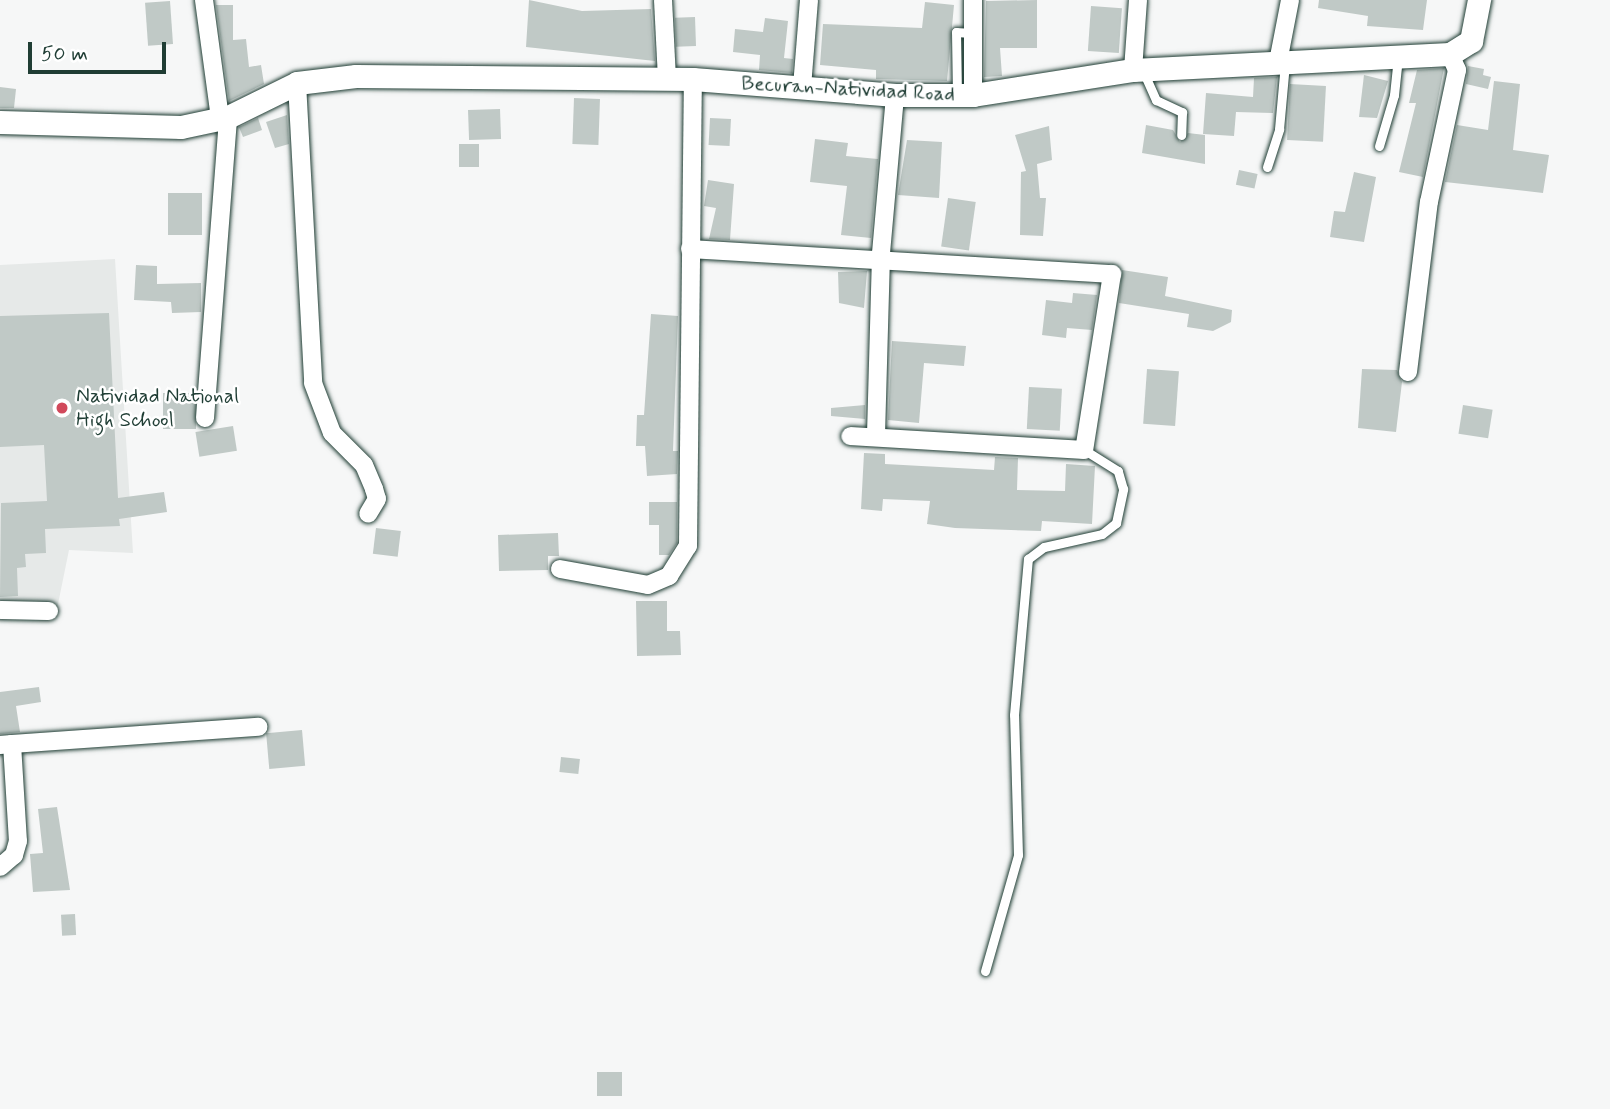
<!DOCTYPE html>
<html>
<head>
<meta charset="utf-8">
<style>
	body { margin:0 }
	#map { position:relative; width:1610px; height:1109px; overflow:hidden; background:#f6f7f7; font-family:Mynerve,sans-serif }
	div>[style] { position:absolute }
	.built>* { inset:0; background:#e6e9e8 }
	.building>* { inset:0; background:#c0c9c6; transform-origin:0 0 }
	.roads { filter:drop-shadow(0 0 2px #1f3d34) drop-shadow(0 0 2px #1f3d34) }
	.service>* { height:9px; margin:-4.5px; padding:0 4.5px; transform-origin:4.5px; border-radius:4.5px; background:#fff }
	.minor>* { height:18px; margin:-9px; padding:0 9px; transform-origin:9px; border-radius:9px; background:#fff }
	.tertiary>* { height:23px; margin:-11.5px; padding:0 11.5px; transform-origin:11.5px; border-radius:11.5px; background:#fff }
	.dots>* { width:19px; height:19px; translate:-50% -50%; box-sizing:border-box; border:4px solid #fff; border-radius:50% }
	span { translate:-50% -50%; white-space:nowrap; text-align:center; line-height:1.15; -webkit-text-stroke:5px #fff; paint-order:stroke }
	.street-label { font-size:21px; color:#1f3d34 }
	.poi-label { font-size:21px; color:#1f3d34 }
	.left { translate:0 -50%; text-align:left }
	.scale { position:absolute; left:28px; top:42px; width:138px; height:32px; box-sizing:border-box; border:4px solid #1f3d34; border-top:0; padding-left:9px; font-size:21px; line-height:24px; white-space:nowrap; color:#1f3d34; -webkit-text-stroke:5px #fff; paint-order:stroke }
</style>
</head>
<body>
<div id="map">
	<div class="built">
		<i style="clip-path:polygon(115px 259px,133px 553px,69px 550px,57px 609px,0 608px,0 265px)"></i>
	</div>
	<div class="building">
		<i style="clip-path:polygon(529px 0,582px 11px,651px 9px,655px 61px,526px 47px)"></i>
		<i style="clip-path:polygon(1037px 0,1037px 48px,1000px 48px,1002px 76px,984px 77px,986px 1px)"></i>
		<i style="clip-path:polygon(1319px 0,1427px 0,1423px 30px,1367px 26px,1368px 16px,1318px 8px)"></i>
		<i style="left:170px;top:1px;width:43px;height:25px;rotate:86deg"></i>
		<i style="clip-path:polygon(925px 2px,954px 5px,947px 81px,876px 79px,876px 70px,820px 65px,823px 24px,922px 28px)"></i>
		<i style="clip-path:polygon(216px 5px,233px 5px,233px 40px,246px 39px,249px 67px,261px 65px,264px 84px,229px 101px)"></i>
		<i style="left:1091px;top:6px;width:31px;height:45px;rotate:4deg"></i>
		<i style="left:695px;top:17px;width:29px;height:20px;rotate:88deg"></i>
		<i style="clip-path:polygon(765px 18px,788px 21px,784px 58px,793px 59px,792px 73px,759px 70px,760px 55px,733px 52px,735px 29px,763px 32px)"></i>
		<i style="clip-path:polygon(1468px 66px,1484px 69px,1483px 75px,1491px 77px,1488px 89px,1466px 84px)"></i>
		<i style="clip-path:polygon(1444px 68px,1423px 177px,1399px 172px,1416px 103px,1409px 103px,1417px 70px)"></i>
		<i style="clip-path:polygon(1364px 75px,1388px 81px,1377px 118px,1359px 117px)"></i>
		<i style="clip-path:polygon(1277px 77px,1273px 113px,1236px 112px,1234px 136px,1203px 134px,1206px 93px,1253px 97px,1254px 78px)"></i>
		<i style="clip-path:polygon(1494px 81px,1520px 84px,1513px 150px,1549px 155px,1543px 193px,1445px 182px,1457px 125px,1488px 130px)"></i>
		<i style="left:1290px;top:84px;width:36px;height:56px;rotate:3deg"></i>
		<i style="clip-path:polygon(0 87px,16px 89px,14px 108px,0 108px)"></i>
		<i style="left:574px;top:98px;width:26px;height:46px;rotate:2deg"></i>
		<i style="left:500px;top:109px;width:30px;height:32px;rotate:88deg"></i>
		<i style="clip-path:polygon(287px 115px,289px 144px,275px 148px,266px 122px)"></i>
		<i style="clip-path:polygon(258px 118px,262px 130px,243px 137px,239px 127px)"></i>
		<i style="left:710px;top:118px;width:21px;height:27px;rotate:3deg"></i>
		<i style="clip-path:polygon(1146px 125px,1173px 130px,1180px 142px,1188px 133px,1205px 135px,1205px 164px,1142px 153px)"></i>
		<i style="clip-path:polygon(1049px 126px,1052px 160px,1037px 164px,1040px 198px,1046px 198px,1043px 236px,1020px 235px,1021px 172px,1026px 171px,1015px 135px)"></i>
		<i style="clip-path:polygon(815px 139px,848px 143px,846px 156px,878px 159px,871px 238px,841px 235px,847px 186px,810px 182px)"></i>
		<i style="clip-path:polygon(907px 140px,942px 142px,939px 198px,898px 195px)"></i>
		<i style="left:479px;top:144px;width:23px;height:20px;rotate:90deg"></i>
		<i style="left:1239px;top:170px;width:19px;height:15px;rotate:12deg"></i>
		<i style="clip-path:polygon(1354px 172px,1376px 177px,1364px 242px,1330px 237px,1334px 211px,1345px 212px)"></i>
		<i style="clip-path:polygon(708px 180px,734px 184px,730px 240px,709px 239px,716px 208px,704px 206px)"></i>
		<i style="left:168px;top:193px;width:34px;height:42px"></i>
		<i style="left:948px;top:198px;width:28px;height:49px;rotate:8deg"></i>
		<i style="clip-path:polygon(136px 265px,157px 266px,157px 284px,201px 283px,201px 312px,172px 313px,171px 302px,134px 300px)"></i>
		<i style="clip-path:polygon(1122px 270px,1168px 277px,1165px 296px,1232px 310px,1231px 322px,1213px 331px,1187px 327px,1189px 314px,1119px 303px)"></i>
		<i style="clip-path:polygon(867px 271px,864px 308px,839px 303px,838px 272px)"></i>
		<i style="clip-path:polygon(1073px 293px,1097px 295px,1092px 330px,1067px 328px,1066px 338px,1042px 335px,1046px 300px,1072px 303px)"></i>
		<i style="clip-path:polygon(109px 313px,118px 498px,164px 492px,167px 512px,119px 519px,120px 526px,45px 529px,46px 553px,25px 554px,26px 567px,17px 568px,18px 596px,0 597px,1px 503px,47px 501px,44px 445px,0 447px,0 316px)"></i>
		<i style="clip-path:polygon(651px 314px,678px 316px,673px 451px,678px 451px,677px 474px,647px 476px,645px 446px,636px 446px,637px 415px,644px 415px)"></i>
		<i style="clip-path:polygon(892px 341px,966px 346px,964px 366px,924px 363px,919px 423px,888px 420px)"></i>
		<i style="left:1147px;top:369px;width:32px;height:55px;rotate:4deg"></i>
		<i style="clip-path:polygon(1362px 369px,1397px 370px,1402px 382px,1396px 432px,1358px 428px)"></i>
		<i style="left:1029px;top:387px;width:33px;height:42px;rotate:3deg"></i>
		<i style="left:163px;top:393px;width:33px;height:36px"></i>
		<i style="clip-path:polygon(865px 405px,865px 419px,831px 416px,831px 408px)"></i>
		<i style="left:1463px;top:405px;width:30px;height:29px;rotate:9deg"></i>
		<i style="left:233px;top:426px;width:25px;height:38px;rotate:81deg"></i>
		<i style="clip-path:polygon(864px 453px,885px 454px,885px 464px,994px 470px,995px 457px,1018px 458px,1017px 490px,1065px 491px,1066px 464px,1095px 466px,1092px 524px,1042px 521px,1041px 531px,955px 528px,927px 524px,930px 501px,883px 499px,882px 511px,861px 509px)"></i>
		<i style="clip-path:polygon(649px 502px,677px 502px,677px 543px,669px 555px,659px 555px,659px 525px,649px 525px)"></i>
		<i style="left:376px;top:528px;width:25px;height:26px;rotate:7deg"></i>
		<i style="clip-path:polygon(558px 533px,559px 556px,548px 556px,548px 570px,499px 571px,498px 535px)"></i>
		<i style="clip-path:polygon(636px 601px,667px 601px,667px 631px,680px 631px,681px 655px,637px 656px)"></i>
		<i style="clip-path:polygon(39px 687px,41px 702px,16px 706px,20px 732px,0 734px,0 692px)"></i>
		<i style="left:302px;top:730px;width:36px;height:36px;rotate:85deg"></i>
		<i style="left:561px;top:757px;width:19px;height:15px;rotate:6deg"></i>
		<i style="clip-path:polygon(57px 807px,70px 890px,33px 892px,30px 854px,43px 853px,38px 809px)"></i>
		<i style="left:75px;top:914px;width:21px;height:14px;rotate:87deg"></i>
		<i style="left:597px;top:1072px;width:25px;height:24px"></i>
	</div>
	<div class="roads">
		<div class="service">
			<i style="left:1143px;top:71px;width:32px;rotate:66deg"></i>
			<i style="left:1156px;top:100px;width:29px;rotate:25deg"></i>
			<i style="left:1182px;top:112px;width:23px;rotate:92deg"></i>
			<i style="left:957px;top:95px;width:63px;rotate:-90.9deg"></i>
			<i style="left:956px;top:32px;width:15px;rotate:4deg"></i>
			<i style="left:1379px;top:146px;width:53px;rotate:-73.6deg"></i>
			<i style="left:1394px;top:95px;width:38px;rotate:-84deg"></i>
			<i style="left:1267px;top:167px;width:40px;rotate:-72deg"></i>
			<i style="left:1279px;top:129px;width:66px;rotate:-84.8deg"></i>
			<i style="left:985px;top:971px;width:121px;rotate:-74.1deg"></i>
			<i style="left:1018px;top:855px;width:140px;rotate:-91.6deg"></i>
			<i style="left:1014px;top:715px;width:157px;rotate:-84.9deg"></i>
			<i style="left:1028px;top:559px;width:20px;rotate:-37deg"></i>
			<i style="left:1044px;top:547px;width:59px;rotate:-12.6deg"></i>
			<i style="left:1102px;top:534px;width:18px;rotate:-38deg"></i>
			<i style="left:1116px;top:523px;width:35px;rotate:-78deg"></i>
			<i style="left:1123px;top:489px;width:19px;rotate:-106deg"></i>
			<i style="left:1118px;top:471px;width:40px;rotate:-148deg"></i>
		</div>
		<div class="minor">
			<i style="left:204px;top:0;width:120px;rotate:82.3deg"></i>
			<i style="left:663px;top:0;width:79px;rotate:87.1deg"></i>
			<i style="left:973px;top:0;width:95px;rotate:90deg"></i>
			<i style="left:1278px;top:62px;width:63px;rotate:-79deg"></i>
			<i style="left:1133px;top:70px;width:70px;rotate:-85.9deg"></i>
			<i style="left:297px;top:83px;width:300px;rotate:86.9deg"></i>
			<i style="left:313px;top:383px;width:53px;rotate:69.2deg"></i>
			<i style="left:332px;top:433px;width:45px;rotate:45deg"></i>
			<i style="left:364px;top:465px;width:26px;rotate:67deg"></i>
			<i style="left:374px;top:489px;width:10px;rotate:73deg"></i>
			<i style="left:377px;top:499px;width:17px;rotate:121deg"></i>
			<i style="left:802px;top:87px;width:87px;rotate:-85.4deg"></i>
			<i style="left:690px;top:249px;width:423px;rotate:3.4deg"></i>
			<i style="left:1112px;top:274px;width:178px;rotate:99deg"></i>
			<i style="left:1084px;top:450px;width:234px;rotate:-176.6deg"></i>
			<i style="left:1408px;top:372px;width:171px;rotate:-83deg"></i>
			<i style="left:1429px;top:202px;width:135px;rotate:-78deg"></i>
			<i style="left:1457px;top:70px;width:17px;rotate:-114deg"></i>
			<i style="left:205px;top:418px;width:302px;rotate:-85.6deg"></i>
			<i style="left:876px;top:435px;width:182px;rotate:-88.4deg"></i>
			<i style="left:881px;top:253px;width:159px;rotate:-84.9deg"></i>
			<i style="left:560px;top:569px;width:89px;rotate:10.3deg"></i>
			<i style="left:648px;top:585px;width:23px;rotate:-23deg"></i>
			<i style="left:669px;top:576px;width:36px;rotate:-58deg"></i>
			<i style="left:688px;top:546px;width:467px;rotate:-89.4deg"></i>
			<i style="left:0;top:610px;width:49px;rotate:1.2deg"></i>
			<i style="left:12px;top:744px;width:247px;rotate:-4deg"></i>
			<i style="left:0;top:745px;width:12px;rotate:-5deg"></i>
			<i style="left:12px;top:744px;width:97px;rotate:86.5deg"></i>
			<i style="left:18px;top:841px;width:15px;rotate:106deg"></i>
			<i style="left:14px;top:855px;width:18px;rotate:139deg"></i>
		</div>
		<div class="tertiary">
			<i style="left:0;top:122px;width:181px;rotate:1.6deg"></i>
			<i style="left:181px;top:127px;width:48px;rotate:-12deg"></i>
			<i style="left:228px;top:117px;width:77px;rotate:-26.2deg"></i>
			<i style="left:297px;top:83px;width:59px;rotate:-6.8deg"></i>
			<i style="left:356px;top:76px;width:337px;rotate:0.5deg"></i>
			<i style="left:693px;top:79px;width:203px;rotate:4.5deg"></i>
			<i style="left:895px;top:95px;width:78px"></i>
			<i style="left:973px;top:95px;width:162px;rotate:-8.9deg"></i>
			<i style="left:1133px;top:70px;width:317px;rotate:-2.9deg"></i>
			<i style="left:1450px;top:54px;width:25px;rotate:-32deg"></i>
			<i style="left:1471px;top:41px;width:42px;rotate:-79deg"></i>
		</div>
	</div>
	<div class="dots">
		<i style="left:62px;top:408px;background:#d1495b"></i>
	</div>
	<div class="street-label">
		<span style="left:848px;top:89px;rotate:3deg">Becuran-Natividad Road</span>
	</div>
	<div class="poi-label">
		<span class="left" style="left:76px;top:408px">Natividad National<br>High School</span>
	</div>
	<div class="scale">50 m</div>
</div>
</body>
</html>
